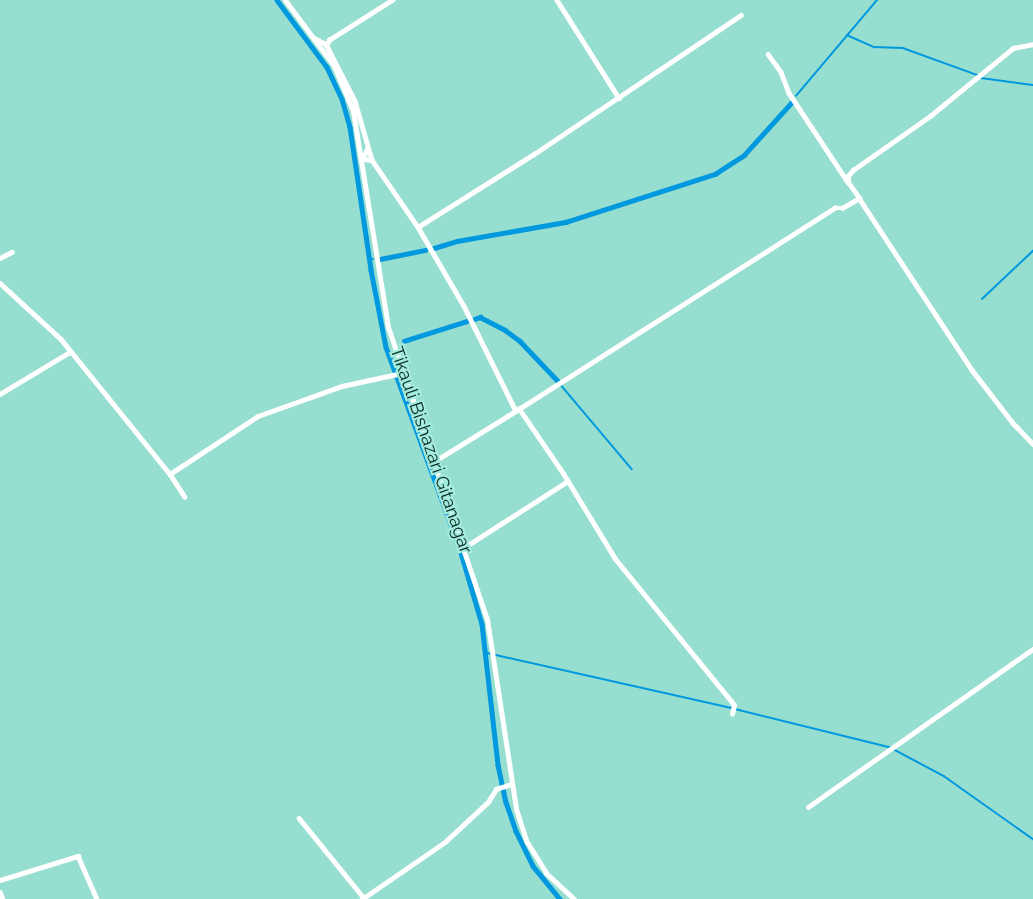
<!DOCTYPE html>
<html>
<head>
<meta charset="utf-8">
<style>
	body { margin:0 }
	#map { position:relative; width:1033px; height:899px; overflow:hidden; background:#96decf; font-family:Raleway,sans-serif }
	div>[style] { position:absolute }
	.stream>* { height:1.5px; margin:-0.75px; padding:0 0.75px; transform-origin:0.75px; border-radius:0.75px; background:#0098df }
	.canal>* { height:4.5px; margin:-2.25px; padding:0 2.25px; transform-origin:2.25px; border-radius:2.25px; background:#0098df }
	.minor>* { height:4.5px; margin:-2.25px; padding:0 2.25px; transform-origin:2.25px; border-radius:2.25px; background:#fff }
	.tertiary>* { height:5px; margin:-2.5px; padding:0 2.5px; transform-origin:2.5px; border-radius:2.5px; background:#fff }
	span { translate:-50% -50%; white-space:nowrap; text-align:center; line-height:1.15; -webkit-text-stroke:4.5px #a3ebdc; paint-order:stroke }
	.street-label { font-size:18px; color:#0a2923 }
</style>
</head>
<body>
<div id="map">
	<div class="stream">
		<i style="left:847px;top:35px;width:30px;rotate:24deg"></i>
		<i style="left:874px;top:47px;width:29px;rotate:2deg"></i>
		<i style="left:903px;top:48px;width:79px;rotate:20deg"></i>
		<i style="left:981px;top:78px;width:52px;rotate:7.7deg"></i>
		<i style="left:796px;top:96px;width:126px;rotate:-49.8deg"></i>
		<i style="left:369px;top:259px;width:4px"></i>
		<i style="left:982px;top:299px;width:70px;rotate:-43.3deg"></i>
		<i style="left:561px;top:385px;width:110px;rotate:49.8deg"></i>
		<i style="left:485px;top:652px;width:6px;rotate:18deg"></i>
		<i style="left:496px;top:655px;width:241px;rotate:12.7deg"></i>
		<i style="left:735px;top:709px;width:159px;rotate:13.9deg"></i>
		<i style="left:893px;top:749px;width:58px;rotate:27.9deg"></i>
		<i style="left:944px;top:776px;width:109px;rotate:35.3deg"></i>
	</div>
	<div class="canal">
		<i style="left:277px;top:0;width:84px;rotate:53.3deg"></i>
		<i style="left:327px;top:67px;width:35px;rotate:65deg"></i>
		<i style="left:342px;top:99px;width:29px;rotate:74deg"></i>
		<i style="left:350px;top:127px;width:145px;rotate:81.6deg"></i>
		<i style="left:371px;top:270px;width:78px;rotate:79deg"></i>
		<i style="left:386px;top:347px;width:212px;rotate:69.9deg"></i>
		<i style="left:459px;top:546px;width:81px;rotate:73.6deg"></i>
		<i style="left:482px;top:624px;width:142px;rotate:83.5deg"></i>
		<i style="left:498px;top:765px;width:38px;rotate:78deg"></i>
		<i style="left:506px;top:802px;width:31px;rotate:71deg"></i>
		<i style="left:516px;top:831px;width:39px;rotate:64deg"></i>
		<i style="left:533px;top:866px;width:43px;rotate:50.7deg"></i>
		<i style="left:434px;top:248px;width:24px;rotate:-17deg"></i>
		<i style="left:457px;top:241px;width:111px;rotate:-9.9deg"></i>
		<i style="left:566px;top:222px;width:157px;rotate:-17.9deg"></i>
		<i style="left:715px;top:174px;width:35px;rotate:-33deg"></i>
		<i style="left:744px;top:155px;width:70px;rotate:-47.9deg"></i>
		<i style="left:380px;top:259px;width:46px;rotate:-11.3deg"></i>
		<i style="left:472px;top:320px;width:9px;rotate:-21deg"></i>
		<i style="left:480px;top:317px;width:28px;rotate:27deg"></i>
		<i style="left:505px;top:330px;width:19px;rotate:36deg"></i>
		<i style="left:520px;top:341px;width:55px;rotate:46.5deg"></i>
		<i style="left:404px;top:341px;width:66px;rotate:-17.6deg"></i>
	</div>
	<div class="minor">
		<i style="left:557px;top:0;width:116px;rotate:57.7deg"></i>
		<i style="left:314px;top:38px;width:13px;rotate:27deg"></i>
		<i style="left:326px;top:44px;width:64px;rotate:63deg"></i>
		<i style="left:355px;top:101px;width:61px;rotate:73.9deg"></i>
		<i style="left:326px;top:46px;width:7px;rotate:-63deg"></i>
		<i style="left:329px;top:40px;width:75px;rotate:-32.4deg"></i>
		<i style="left:768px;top:54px;width:22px;rotate:54deg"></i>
		<i style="left:781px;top:72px;width:22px;rotate:69deg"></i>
		<i style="left:789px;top:93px;width:107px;rotate:56.5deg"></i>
		<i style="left:368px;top:148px;width:12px;rotate:114deg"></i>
		<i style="left:363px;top:159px;width:9px;rotate:6deg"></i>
		<i style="left:372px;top:160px;width:81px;rotate:55.5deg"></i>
		<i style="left:418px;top:227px;width:137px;rotate:-32.2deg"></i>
		<i style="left:534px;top:154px;width:249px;rotate:-33.9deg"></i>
		<i style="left:859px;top:198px;width:19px;rotate:-125deg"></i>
		<i style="left:848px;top:182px;width:6px;rotate:-90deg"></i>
		<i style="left:848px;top:176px;width:8px;rotate:-50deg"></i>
		<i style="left:853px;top:170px;width:94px;rotate:-35deg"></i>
		<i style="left:930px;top:116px;width:107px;rotate:-39.3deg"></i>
		<i style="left:1013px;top:48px;width:20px;rotate:-11deg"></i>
		<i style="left:418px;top:227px;width:91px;rotate:59.8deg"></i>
		<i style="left:464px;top:306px;width:117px;rotate:63.7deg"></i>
		<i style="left:0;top:258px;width:13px;rotate:-27deg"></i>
		<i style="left:0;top:283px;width:83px;rotate:42.6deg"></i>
		<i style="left:61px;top:339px;width:174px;rotate:51.1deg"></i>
		<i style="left:170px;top:474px;width:27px;rotate:57deg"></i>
		<i style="left:0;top:394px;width:82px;rotate:-31deg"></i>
		<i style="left:435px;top:461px;width:99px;rotate:-31.8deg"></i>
		<i style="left:170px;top:474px;width:105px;rotate:-33.4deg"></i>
		<i style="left:258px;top:416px;width:89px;rotate:-19.7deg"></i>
		<i style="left:342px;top:386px;width:61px;rotate:-12.2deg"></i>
		<i style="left:465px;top:547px;width:122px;rotate:-32.7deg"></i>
		<i style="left:732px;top:714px;width:9px;rotate:-77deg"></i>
		<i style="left:734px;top:705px;width:188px;rotate:-129.2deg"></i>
		<i style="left:615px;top:559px;width:98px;rotate:-121.3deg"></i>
		<i style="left:564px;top:475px;width:80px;rotate:-124.3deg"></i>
		<i style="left:519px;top:409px;width:375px;rotate:-32.5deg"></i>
		<i style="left:835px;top:208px;width:7px"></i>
		<i style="left:842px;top:208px;width:20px;rotate:-30deg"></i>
		<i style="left:859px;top:198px;width:206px;rotate:56.7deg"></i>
		<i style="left:972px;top:370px;width:67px;rotate:52.3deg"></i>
		<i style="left:1013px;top:423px;width:29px;rotate:46deg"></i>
		<i style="left:808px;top:807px;width:275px;rotate:-35.1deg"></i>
		<i style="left:299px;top:818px;width:103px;rotate:50.9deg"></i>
		<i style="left:0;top:880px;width:82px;rotate:-17.1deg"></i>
		<i style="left:78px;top:856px;width:47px;rotate:66.2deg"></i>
		<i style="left:0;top:892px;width:8px;rotate:67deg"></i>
		<i style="left:362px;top:899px;width:101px;rotate:-34.5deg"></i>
		<i style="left:445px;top:842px;width:59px;rotate:-42.9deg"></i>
		<i style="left:488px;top:802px;width:15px;rotate:-58deg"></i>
		<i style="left:496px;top:789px;width:16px;rotate:-18deg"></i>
	</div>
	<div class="tertiary">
		<i style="left:285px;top:0;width:82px;rotate:53.4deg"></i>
		<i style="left:334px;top:66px;width:49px;rotate:67.1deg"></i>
		<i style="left:353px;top:111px;width:219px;rotate:80.8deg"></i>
		<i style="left:388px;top:327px;width:308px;rotate:71.3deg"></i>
		<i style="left:487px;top:619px;width:192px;rotate:81.3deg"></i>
		<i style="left:516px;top:809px;width:35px;rotate:72deg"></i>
		<i style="left:527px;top:842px;width:36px;rotate:58deg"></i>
		<i style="left:546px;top:873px;width:38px;rotate:43deg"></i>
	</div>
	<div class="street-label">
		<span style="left:431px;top:450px;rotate:71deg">Tikauli Bishazari Gitanagar</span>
	</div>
</div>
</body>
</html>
